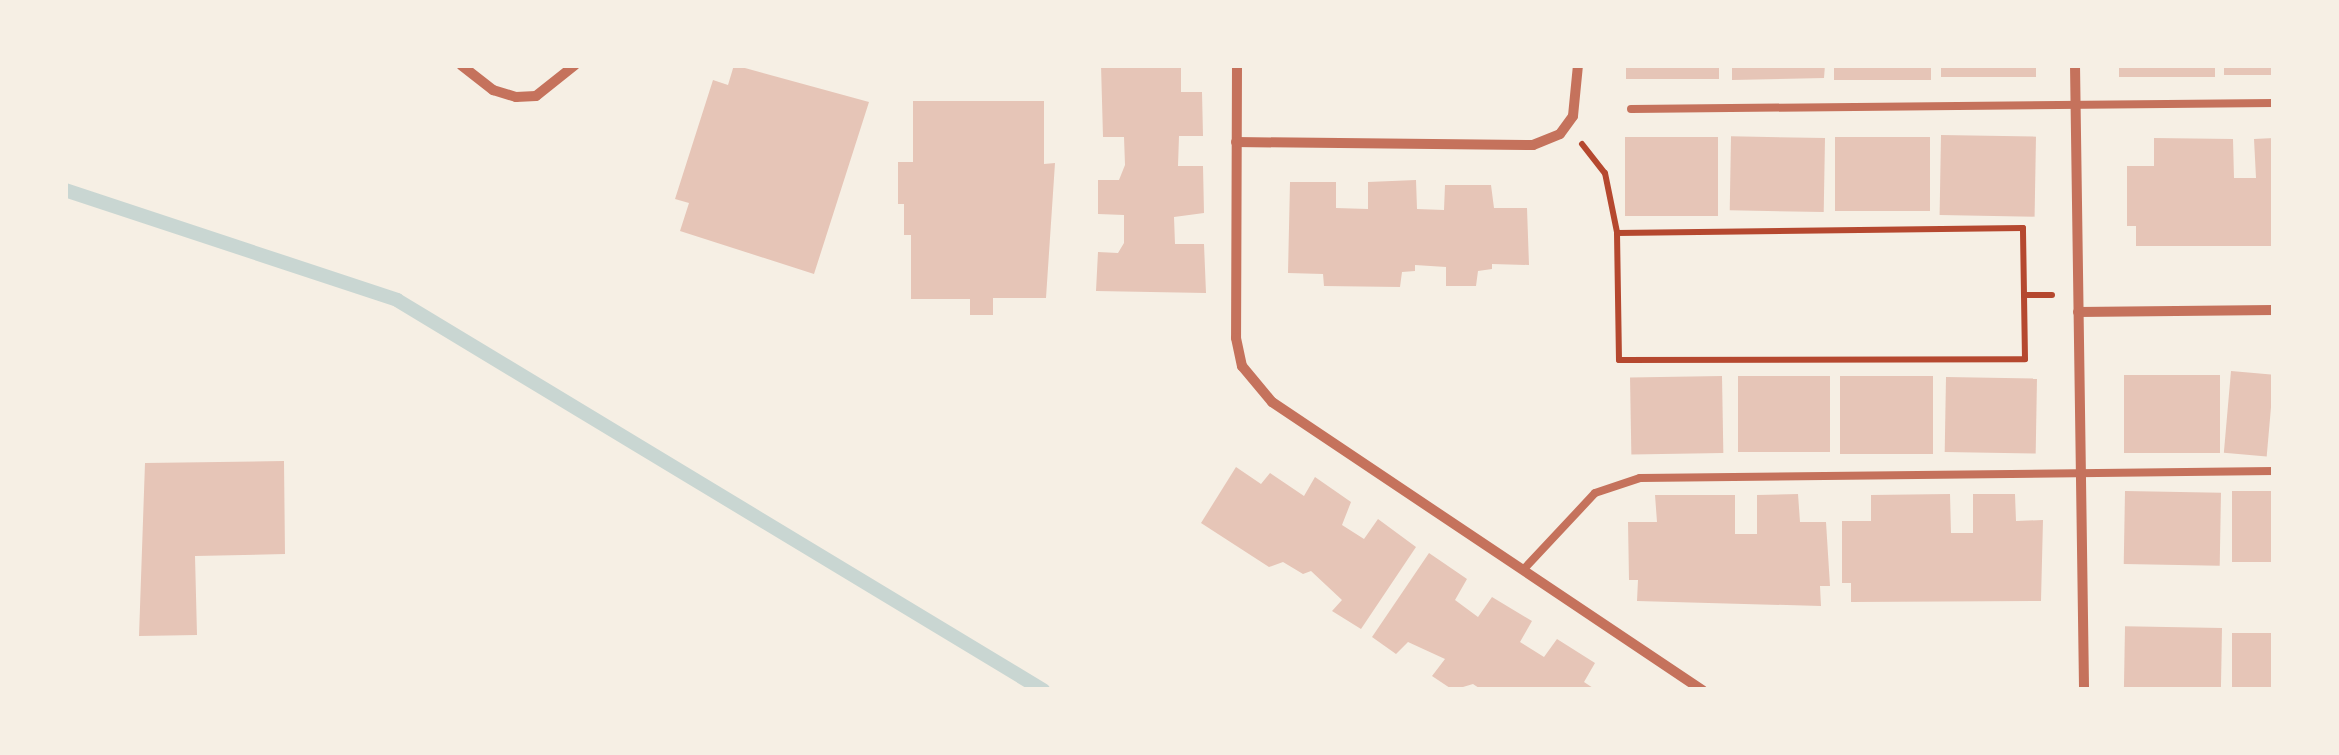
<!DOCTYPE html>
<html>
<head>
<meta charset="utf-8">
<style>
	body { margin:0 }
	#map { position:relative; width:2339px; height:755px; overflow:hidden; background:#f6efe4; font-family:"DM Sans",sans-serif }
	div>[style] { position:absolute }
	.stream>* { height:14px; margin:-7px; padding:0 7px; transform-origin:7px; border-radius:7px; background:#c9d6d2 }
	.building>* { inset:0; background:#e6c5b7; transform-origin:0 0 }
	.path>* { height:6px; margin:-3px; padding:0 3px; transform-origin:3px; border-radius:3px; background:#b5482f }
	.service>* { height:8px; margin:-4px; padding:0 4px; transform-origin:4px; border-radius:4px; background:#c5725c }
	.minor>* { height:10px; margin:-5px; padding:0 5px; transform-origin:5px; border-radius:5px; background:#c5725c }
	span { translate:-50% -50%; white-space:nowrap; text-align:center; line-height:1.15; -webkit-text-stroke:10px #f6efe4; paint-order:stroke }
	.frame { position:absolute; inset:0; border:68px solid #f6efe4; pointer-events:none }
</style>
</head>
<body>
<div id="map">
	<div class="stream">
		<i style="left:65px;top:190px;width:350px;rotate:18.3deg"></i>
		<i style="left:397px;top:300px;width:755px;rotate:31.12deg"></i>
	</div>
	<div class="building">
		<i style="clip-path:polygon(734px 65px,869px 102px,814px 274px,680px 231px,689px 203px,675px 199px,713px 80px,728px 85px)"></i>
		<i style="clip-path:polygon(1101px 65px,1181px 65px,1181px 92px,1202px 92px,1203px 136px,1179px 136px,1178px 166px,1203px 166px,1204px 213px,1174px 217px,1175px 244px,1204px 244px,1206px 293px,1096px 291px,1098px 252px,1118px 253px,1124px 243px,1124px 215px,1098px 214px,1098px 180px,1119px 180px,1125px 165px,1124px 137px,1103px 137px)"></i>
		<i style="left:1626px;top:65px;width:93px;height:14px"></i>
		<i style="clip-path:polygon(1732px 65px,1825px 65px,1824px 78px,1732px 80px)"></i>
		<i style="left:1834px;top:65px;width:97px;height:15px"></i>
		<i style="left:1941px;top:65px;width:95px;height:12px"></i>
		<i style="left:2119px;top:65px;width:96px;height:12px"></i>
		<i style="left:2224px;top:65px;width:50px;height:10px"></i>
		<i style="clip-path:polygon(913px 101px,1044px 101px,1044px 164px,1055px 163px,1046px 298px,993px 298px,993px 315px,970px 315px,970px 299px,911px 299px,911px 235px,904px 235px,904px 204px,898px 204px,898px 162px,913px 162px)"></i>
		<i style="left:1941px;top:135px;width:95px;height:80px;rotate:1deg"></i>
		<i style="left:1718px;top:137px;width:79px;height:93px;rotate:90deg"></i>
		<i style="left:1835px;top:137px;width:95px;height:74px"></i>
		<i style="left:1825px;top:138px;width:74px;height:94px;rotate:91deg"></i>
		<i style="clip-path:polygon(2154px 138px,2233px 139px,2234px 178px,2256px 178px,2254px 139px,2274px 138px,2274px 246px,2136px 246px,2136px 226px,2127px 226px,2127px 166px,2154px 166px)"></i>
		<i style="clip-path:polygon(1416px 180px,1417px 209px,1444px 210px,1445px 185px,1491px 185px,1494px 208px,1527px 208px,1529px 265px,1492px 264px,1492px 269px,1478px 271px,1476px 286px,1446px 286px,1446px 267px,1415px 265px,1415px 271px,1402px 272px,1400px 287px,1324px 286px,1323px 274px,1288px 273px,1290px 182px,1336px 182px,1336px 208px,1368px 209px,1368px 182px)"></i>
		<i style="left:2231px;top:371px;width:43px;height:82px;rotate:5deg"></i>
		<i style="left:2220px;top:375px;width:78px;height:96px;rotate:90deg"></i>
		<i style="left:1722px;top:376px;width:77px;height:92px;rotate:89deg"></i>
		<i style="left:1738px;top:376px;width:92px;height:76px"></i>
		<i style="left:1933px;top:376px;width:78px;height:93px;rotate:90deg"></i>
		<i style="left:1946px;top:377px;width:91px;height:75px;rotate:1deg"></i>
		<i style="clip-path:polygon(284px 461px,285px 554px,195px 556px,197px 635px,139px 636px,145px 463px)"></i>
		<i style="clip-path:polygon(1236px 467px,1261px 484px,1270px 473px,1304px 496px,1315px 477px,1351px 502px,1342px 525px,1364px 539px,1378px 519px,1416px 547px,1361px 629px,1332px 611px,1342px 600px,1311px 571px,1303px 574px,1283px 562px,1269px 567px,1201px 523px)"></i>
		<i style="left:2125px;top:491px;width:96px;height:73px;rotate:1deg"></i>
		<i style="left:2232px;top:491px;width:42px;height:71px"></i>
		<i style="clip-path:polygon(1798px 494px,1800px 522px,1826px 522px,1830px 586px,1820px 586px,1821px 606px,1637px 601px,1638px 580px,1629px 580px,1628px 522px,1657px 522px,1655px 495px,1735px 495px,1735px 534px,1757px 534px,1757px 495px)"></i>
		<i style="clip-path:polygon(1950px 494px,1951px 533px,1973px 533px,1973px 494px,2015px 494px,2016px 521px,2043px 520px,2041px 601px,1851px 602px,1851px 583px,1842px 583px,1842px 521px,1871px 521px,1871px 495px)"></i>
		<i style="clip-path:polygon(1429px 553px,1467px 579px,1455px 600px,1478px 617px,1492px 597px,1532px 621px,1520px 642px,1544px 657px,1557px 639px,1595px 663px,1584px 682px,1596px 690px,1482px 690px,1473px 684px,1453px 690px,1432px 676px,1445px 659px,1408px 642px,1396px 654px,1372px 637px)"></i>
		<i style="left:2222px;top:628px;width:62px;height:97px;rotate:91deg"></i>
		<i style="left:2274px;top:633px;width:57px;height:42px;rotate:90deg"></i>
	</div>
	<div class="path">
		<i style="left:1582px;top:144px;width:37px;rotate:52deg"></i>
		<i style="left:1605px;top:173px;width:60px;rotate:78.5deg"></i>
		<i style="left:2024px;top:295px;width:67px;rotate:-90.9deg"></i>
		<i style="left:2023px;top:228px;width:406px;rotate:179.3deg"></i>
		<i style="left:1617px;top:233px;width:127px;rotate:89.1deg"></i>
		<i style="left:1619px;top:360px;width:406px;rotate:-0.1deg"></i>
		<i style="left:2025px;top:359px;width:64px;rotate:-90.9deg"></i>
		<i style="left:2024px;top:295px;width:28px"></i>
	</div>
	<div class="service">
		<i style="left:1631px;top:109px;width:643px;rotate:-0.53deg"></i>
		<i style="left:1523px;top:570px;width:105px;rotate:-46.9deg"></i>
		<i style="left:1595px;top:493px;width:47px;rotate:-18.4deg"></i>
		<i style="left:1640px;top:478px;width:634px;rotate:-0.63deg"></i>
	</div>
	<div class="minor">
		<i style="left:461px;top:65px;width:41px;rotate:38deg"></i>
		<i style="left:493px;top:90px;width:24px;rotate:17deg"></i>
		<i style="left:516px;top:97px;width:20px;rotate:-3deg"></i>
		<i style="left:536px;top:96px;width:50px;rotate:-38.5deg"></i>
		<i style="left:1237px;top:65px;width:273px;rotate:90.2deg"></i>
		<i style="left:1236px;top:338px;width:29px;rotate:78deg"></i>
		<i style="left:1242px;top:366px;width:47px;rotate:50.2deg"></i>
		<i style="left:1272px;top:402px;width:518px;rotate:33.81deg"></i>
		<i style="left:2075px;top:65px;width:625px;rotate:89.17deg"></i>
		<i style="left:1236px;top:142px;width:297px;rotate:0.6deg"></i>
		<i style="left:1533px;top:145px;width:29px;rotate:-22deg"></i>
		<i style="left:1560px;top:134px;width:22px;rotate:-54deg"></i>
		<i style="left:1573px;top:116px;width:51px;rotate:-84.4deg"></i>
		<i style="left:2078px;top:312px;width:196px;rotate:-0.6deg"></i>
	</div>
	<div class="frame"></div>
</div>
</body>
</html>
